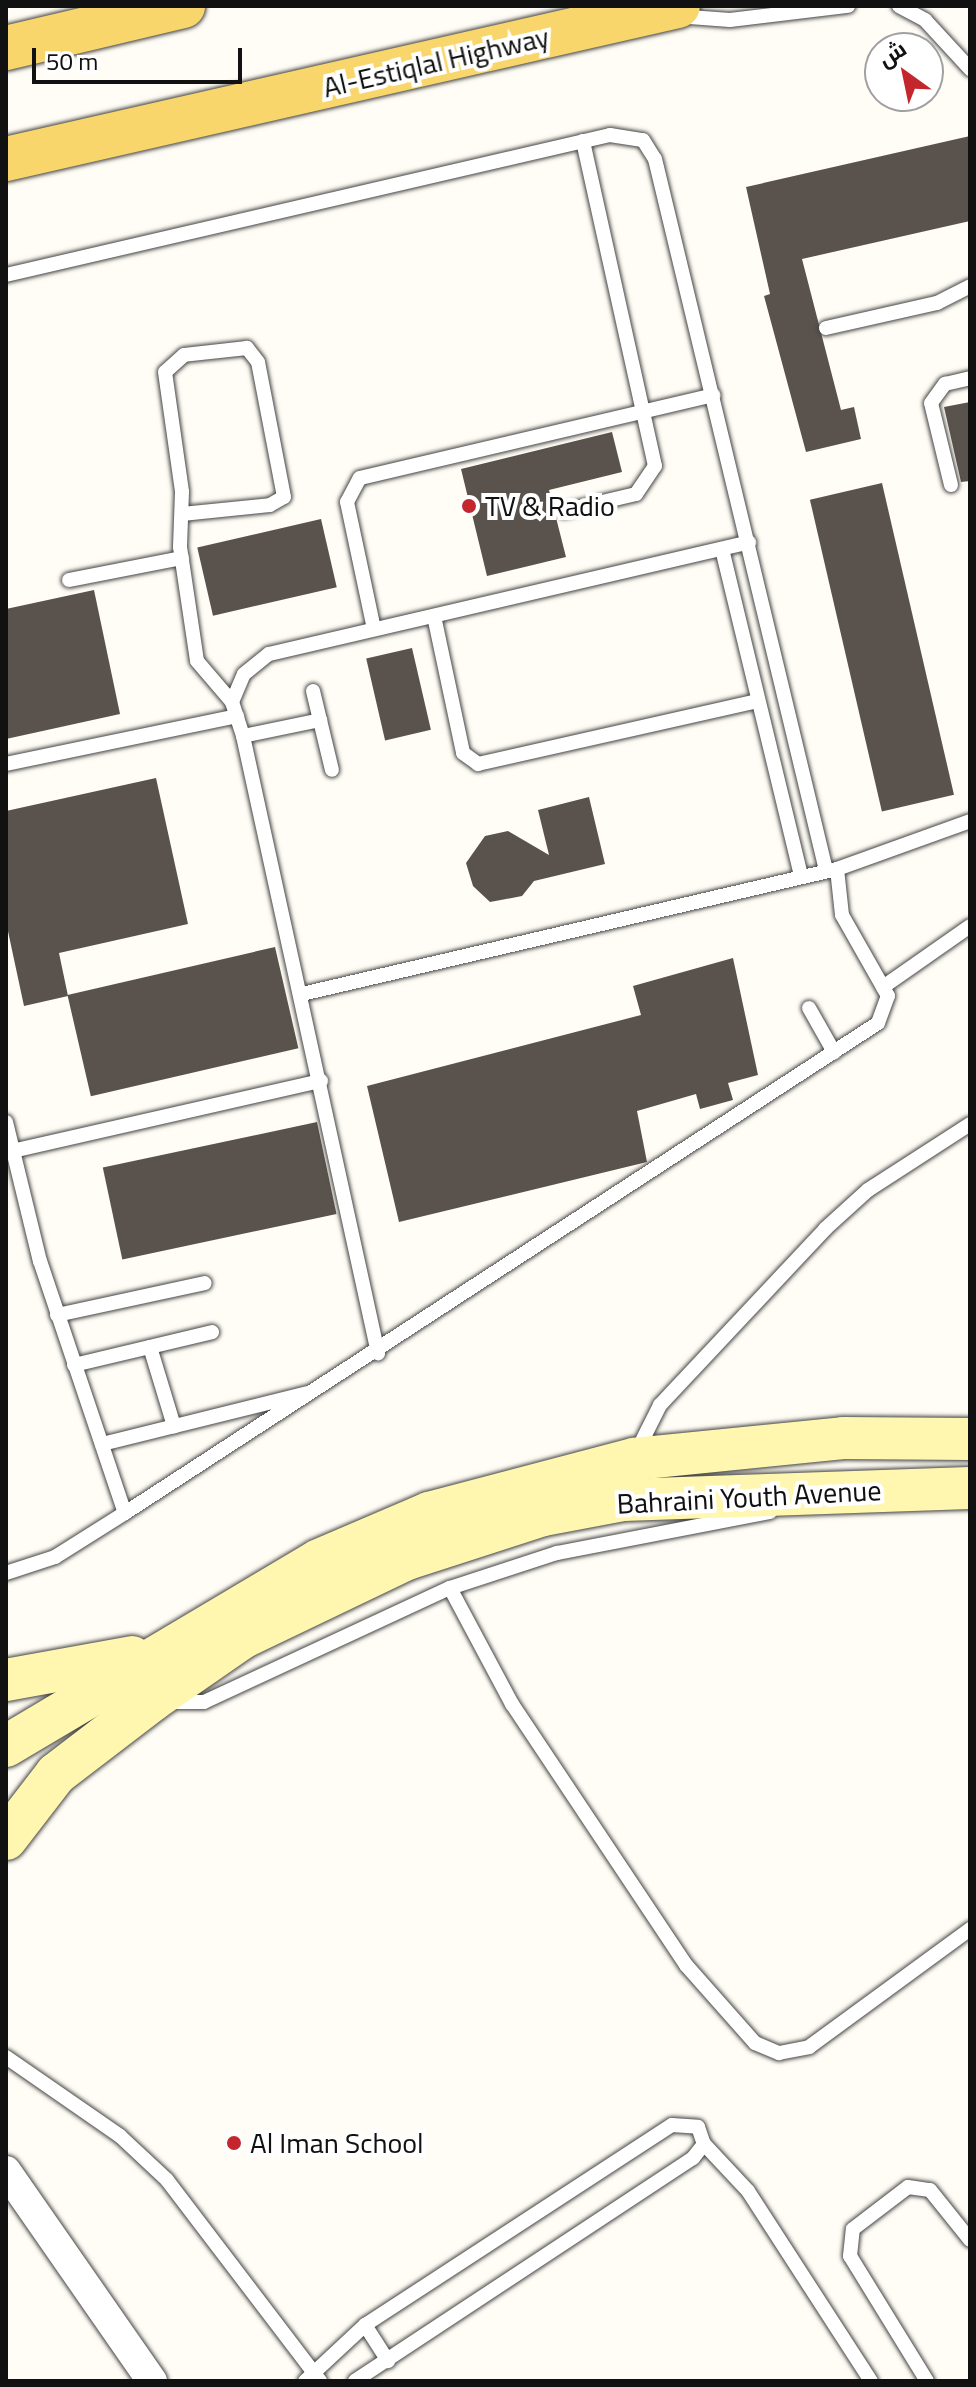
<!DOCTYPE html>
<html>
<head>
<meta charset="utf-8">
<style>
	body { margin:0 }
	#map { position:relative; width:976px; height:2387px; overflow:hidden; background:#fffdf5; font-family:Georgia,Cairo,serif }
	div>[style] { position:absolute }
	.building>* { inset:0; background:#5a524d; transform-origin:0 0 }
	.roads { filter:drop-shadow(0 0 2px #444) drop-shadow(0 0 2px #444) }
	.lane>* { height:14px; margin:-7px; padding:0 7px; transform-origin:7px; border-radius:7px; background:#fff }
	.street>* { height:30px; margin:-15px; padding:0 15px; transform-origin:15px; border-radius:15px; background:#fff }
	.secondary>* { height:42px; margin:-21px; padding:0 21px; transform-origin:21px; border-radius:21px; background:#fff6b0 }
	.primary>* { height:44px; margin:-22px; padding:0 22px; transform-origin:22px; border-radius:22px; background:#f9d66b }
	.dots>* { width:22px; height:22px; translate:-50% -50%; box-sizing:border-box; border:4px solid #fff; border-radius:50% }
	span { translate:-50% -50%; white-space:nowrap; text-align:center; line-height:1.15; -webkit-text-stroke:8px #fff; paint-order:stroke }
	.street-label { font-size:28px; color:#111 }
	.poi-label { font-size:28px; color:#111 }
	.left { translate:0 -50%; text-align:left }
	.frame { position:absolute; inset:0; border:8px solid #111; pointer-events:none }
	.north { position:absolute; left:864px; top:32px; width:80px; height:80px; box-sizing:border-box; background:#fff; border:2px solid #a0a0a0; border-radius:50%; rotate:327deg; font-size:22px; font-weight:700; line-height:32px; text-align:center; color:#111 }
	.north::after { content:''; display:block; margin:auto; width:28px; height:36px; background:#c4262e; clip-path:polygon(50% 0,100% 100%,50% 72%,0 100%) }
	.scale { position:absolute; left:32px; top:48px; width:210px; height:36px; box-sizing:border-box; border:4px solid #111; border-top:0; padding-left:10px; font-size:24px; line-height:28px; white-space:nowrap; color:#111; -webkit-text-stroke:6px #fff; paint-order:stroke }
</style>
</head>
<body>
<div id="map">
	<div class="building">
		<i style="clip-path:polygon(970px 136px,970px 221px,802px 259px,841px 410px,854px 407px,861px 439px,806px 452px,764px 296px,770px 294px,746px 187px)"></i>
		<i style="clip-path:polygon(970px 402px,970px 481px,961px 482px,944px 407px)"></i>
		<i style="clip-path:polygon(612px 432px,622px 472px,549px 490px,566px 557px,487px 576px,461px 469px)"></i>
		<i style="left:882px;top:483px;width:320px;height:74px;rotate:77deg"></i>
		<i style="left:321px;top:519px;width:70px;height:127px;rotate:77deg"></i>
		<i style="clip-path:polygon(94px 590px,120px 714px,6px 739px,6px 609px)"></i>
		<i style="left:412px;top:648px;width:84px;height:47px;rotate:77deg"></i>
		<i style="clip-path:polygon(156px 778px,188px 924px,59px 953px,68px 996px,24px 1006px,6px 922px,6px 811px)"></i>
		<i style="clip-path:polygon(589px 797px,605px 864px,534px 881px,522px 896px,490px 902px,473px 886px,466px 863px,485px 836px,508px 831px,549px 855px,538px 810px)"></i>
		<i style="left:275px;top:947px;width:104px;height:213px;rotate:77deg"></i>
		<i style="clip-path:polygon(733px 958px,758px 1075px,728px 1083px,733px 1100px,700px 1109px,696px 1094px,637px 1111px,647px 1162px,399px 1222px,367px 1086px,641px 1015px,633px 986px)"></i>
		<i style="left:317px;top:1122px;width:94px;height:219px;rotate:78deg"></i>
	</div>
	<div class="roads">
		<div class="lane">
			<i style="left:899px;top:6px;width:30px;rotate:28deg"></i>
			<i style="left:925px;top:20px;width:67px;rotate:47.4deg"></i>
			<i style="left:676px;top:16px;width:54px;rotate:4.2deg"></i>
			<i style="left:730px;top:20px;width:119px;rotate:-6.8deg"></i>
			<i style="left:6px;top:275px;width:620px;rotate:-13.05deg"></i>
			<i style="left:610px;top:135px;width:33px;rotate:9deg"></i>
			<i style="left:643px;top:140px;width:22px;rotate:58deg"></i>
			<i style="left:655px;top:159px;width:731px;rotate:76.48deg"></i>
			<i style="left:826px;top:328px;width:114px;rotate:-12.7deg"></i>
			<i style="left:937px;top:303px;width:37px;rotate:-27deg"></i>
			<i style="left:951px;top:485px;width:84px;rotate:-103.7deg"></i>
			<i style="left:931px;top:403px;width:24px;rotate:-54deg"></i>
			<i style="left:945px;top:384px;width:26px;rotate:-13deg"></i>
			<i style="left:564px;top:511px;width:74px;rotate:-13.3deg"></i>
			<i style="left:636px;top:494px;width:34px;rotate:-56deg"></i>
			<i style="left:655px;top:466px;width:333px;rotate:-102.5deg"></i>
			<i style="left:182px;top:514px;width:88px;rotate:-5.8deg"></i>
			<i style="left:270px;top:505px;width:16px;rotate:-30deg"></i>
			<i style="left:284px;top:497px;width:137px;rotate:-100.9deg"></i>
			<i style="left:258px;top:362px;width:18px;rotate:-128deg"></i>
			<i style="left:247px;top:348px;width:63px;rotate:173.7deg"></i>
			<i style="left:184px;top:355px;width:25px;rotate:138deg"></i>
			<i style="left:165px;top:372px;width:121px;rotate:81.9deg"></i>
			<i style="left:182px;top:492px;width:55px;rotate:92.1deg"></i>
			<i style="left:180px;top:547px;width:115px;rotate:81.5deg"></i>
			<i style="left:197px;top:661px;width:54px;rotate:49.5deg"></i>
			<i style="left:232px;top:702px;width:36px;rotate:72deg"></i>
			<i style="left:243px;top:736px;width:632px;rotate:77.66deg"></i>
			<i style="left:722px;top:549px;width:336px;rotate:76.4deg"></i>
			<i style="left:69px;top:580px;width:115px;rotate:-11deg"></i>
			<i style="left:434px;top:616px;width:140px;rotate:78deg"></i>
			<i style="left:463px;top:753px;width:19px;rotate:36deg"></i>
			<i style="left:478px;top:764px;width:287px;rotate:-12.7deg"></i>
			<i style="left:374px;top:629px;width:130px;rotate:-102deg"></i>
			<i style="left:347px;top:502px;width:27px;rotate:-62deg"></i>
			<i style="left:360px;top:478px;width:363px;rotate:-13.2deg"></i>
			<i style="left:313px;top:691px;width:81px;rotate:76.5deg"></i>
			<i style="left:232px;top:702px;width:30px;rotate:-67deg"></i>
			<i style="left:244px;top:674px;width:32px;rotate:-39deg"></i>
			<i style="left:269px;top:654px;width:493px;rotate:-13.1deg"></i>
			<i style="left:243px;top:736px;width:79px;rotate:-11.7deg"></i>
			<i style="left:6px;top:764px;width:236px;rotate:-11.7deg"></i>
			<i style="left:883px;top:987px;width:106px;rotate:-35deg"></i>
			<i style="left:302px;top:994px;width:549px;rotate:-13.15deg"></i>
			<i style="left:837px;top:869px;width:141px;rotate:-19.8deg"></i>
			<i style="left:809px;top:1008px;width:51px;rotate:60.4deg"></i>
			<i style="left:6px;top:1122px;width:143px;rotate:76.3deg"></i>
			<i style="left:40px;top:1261px;width:266px;rotate:71.4deg"></i>
			<i style="left:12px;top:1151px;width:317px;rotate:-12.8deg"></i>
			<i style="left:57px;top:1315px;width:151px;rotate:-12.2deg"></i>
			<i style="left:150px;top:1347px;width:83px;rotate:73.1deg"></i>
			<i style="left:74px;top:1365px;width:142px;rotate:-13.4deg"></i>
			<i style="left:102px;top:1444px;width:212px;rotate:-13.9deg"></i>
			<i style="left:635px;top:1455px;width:56px;rotate:-63.4deg"></i>
			<i style="left:660px;top:1405px;width:241px;rotate:-46.8deg"></i>
			<i style="left:825px;top:1229px;width:58px;rotate:-42.2deg"></i>
			<i style="left:868px;top:1190px;width:121px;rotate:-32.9deg"></i>
			<i style="left:6px;top:1573px;width:52px;rotate:-18.1deg"></i>
			<i style="left:55px;top:1557px;width:83px;rotate:-32.2deg"></i>
			<i style="left:125px;top:1513px;width:898px;rotate:-33.05deg"></i>
			<i style="left:878px;top:1023px;width:29px;rotate:-70deg"></i>
			<i style="left:888px;top:996px;width:93px;rotate:-119.6deg"></i>
			<i style="left:842px;top:915px;width:46px;rotate:-96.2deg"></i>
			<i style="left:450px;top:1588px;width:132px;rotate:61.9deg"></i>
			<i style="left:512px;top:1704px;width:314px;rotate:56.3deg"></i>
			<i style="left:686px;top:1965px;width:104px;rotate:48.5deg"></i>
			<i style="left:755px;top:2043px;width:26px;rotate:23deg"></i>
			<i style="left:779px;top:2053px;width:31px;rotate:-11deg"></i>
			<i style="left:809px;top:2047px;width:200px;rotate:-36.2deg"></i>
			<i style="left:166px;top:1702px;width:38px"></i>
			<i style="left:204px;top:1702px;width:271px;rotate:-24.9deg"></i>
			<i style="left:450px;top:1588px;width:113px;rotate:-18.1deg"></i>
			<i style="left:557px;top:1553px;width:217px;rotate:-10.9deg"></i>
			<i style="left:6px;top:2057px;width:139px;rotate:34.7deg"></i>
			<i style="left:120px;top:2136px;width:64px;rotate:43.1deg"></i>
			<i style="left:167px;top:2180px;width:253px;rotate:52.7deg"></i>
			<i style="left:704px;top:2144px;width:64px;rotate:46.9deg"></i>
			<i style="left:748px;top:2191px;width:226px;rotate:57.1deg"></i>
			<i style="left:365px;top:2325px;width:43px;rotate:57.4deg"></i>
			<i style="left:305px;top:2381px;width:82px;rotate:-43deg"></i>
			<i style="left:365px;top:2325px;width:366px;rotate:-33.1deg"></i>
			<i style="left:672px;top:2125px;width:26px;rotate:4deg"></i>
			<i style="left:698px;top:2127px;width:18px;rotate:71deg"></i>
			<i style="left:704px;top:2144px;width:18px;rotate:128deg"></i>
			<i style="left:693px;top:2158px;width:405px;rotate:146.6deg"></i>
			<i style="left:927px;top:2381px;width:147px;rotate:-121.6deg"></i>
			<i style="left:850px;top:2256px;width:27px;rotate:-84deg"></i>
			<i style="left:853px;top:2229px;width:69px;rotate:-37.4deg"></i>
			<i style="left:908px;top:2187px;width:22px;rotate:8deg"></i>
			<i style="left:930px;top:2190px;width:64px;rotate:51.3deg"></i>
		</div>
		<div class="street">
			<i style="left:6px;top:2171px;width:256px;rotate:55.2deg"></i>
		</div>
		<div class="secondary">
			<i style="left:6px;top:1680px;width:128px;rotate:-10.3deg"></i>
			<i style="left:6px;top:1746px;width:364px;rotate:-30.7deg"></i>
			<i style="left:319px;top:1560px;width:120px;rotate:-23.1deg"></i>
			<i style="left:429px;top:1513px;width:212px;rotate:-14.8deg"></i>
			<i style="left:634px;top:1459px;width:210px;rotate:-5.7deg"></i>
			<i style="left:843px;top:1438px;width:127px;rotate:0.5deg"></i>
			<i style="left:6px;top:1839px;width:82px;rotate:-52.4deg"></i>
			<i style="left:56px;top:1774px;width:123px;rotate:-37.4deg"></i>
			<i style="left:154px;top:1699px;width:107px;rotate:-34.7deg"></i>
			<i style="left:242px;top:1638px;width:183px;rotate:-25.6deg"></i>
			<i style="left:407px;top:1559px;width:143px;rotate:-17.9deg"></i>
			<i style="left:543px;top:1515px;width:81px;rotate:-10.6deg"></i>
			<i style="left:623px;top:1500px;width:347px;rotate:-2deg"></i>
		</div>
		<div class="primary">
			<i style="left:6px;top:48px;width:182px;rotate:-13.3deg"></i>
			<i style="left:6px;top:159px;width:689px;rotate:-12.83deg"></i>
		</div>
	</div>
	<div class="dots">
		<i style="left:469px;top:506px;background:#c4262e"></i>
		<i style="left:234px;top:2143px;background:#c4262e"></i>
	</div>
	<div class="street-label">
		<span style="left:436px;top:62px;rotate:-13deg">Al-Estiqlal Highway</span>
		<span style="left:749px;top:1497px;rotate:-3deg">Bahraini Youth Avenue</span>
	</div>
	<div class="poi-label">
		<span class="left" style="left:485px;top:506px">TV &amp; Radio</span>
		<span class="left" style="left:250px;top:2143px">Al Iman School</span>
	</div>
	<div class="frame"></div>
	<div class="north">ش</div>
	<div class="scale">50 m</div>
</div>
</body>
</html>
